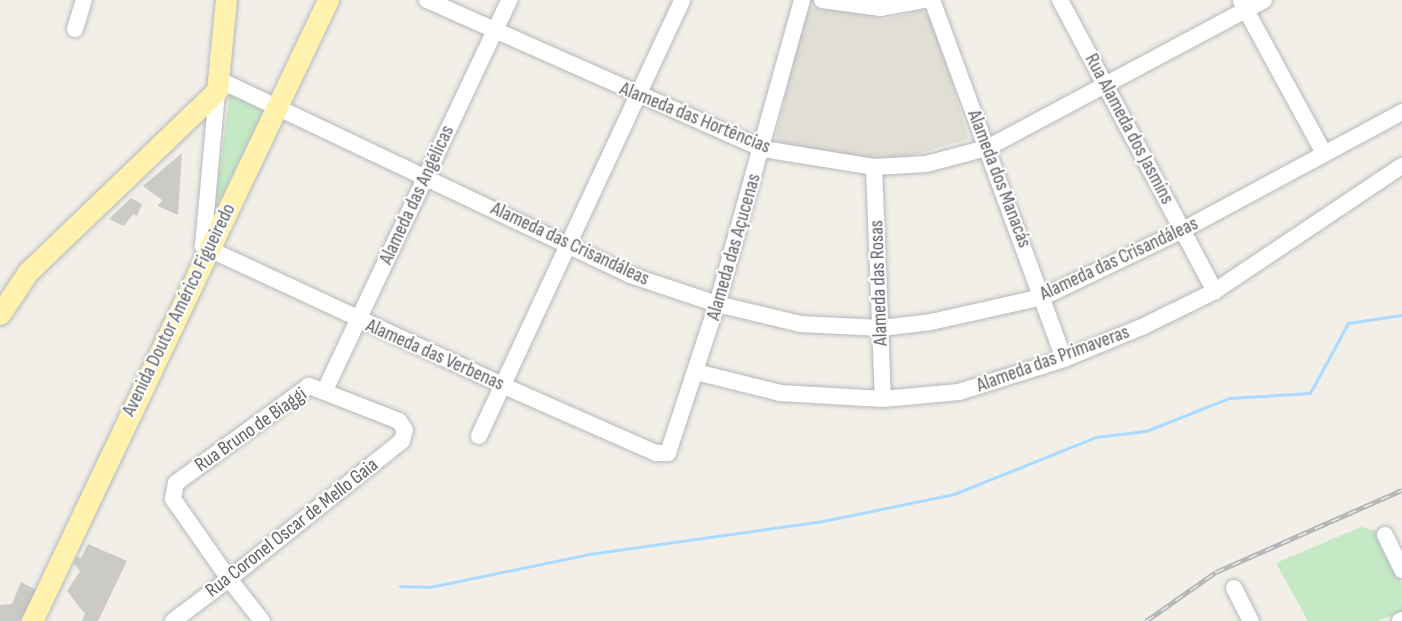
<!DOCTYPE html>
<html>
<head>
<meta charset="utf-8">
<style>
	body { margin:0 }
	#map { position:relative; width:1402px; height:621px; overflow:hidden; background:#f1efe8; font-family:"Sofia Sans Condensed",sans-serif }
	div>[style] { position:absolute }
	.education>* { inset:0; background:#e1ded6 }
	.green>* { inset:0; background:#c5e8c5 }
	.stream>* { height:3px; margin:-1.5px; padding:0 1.5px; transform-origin:1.5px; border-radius:1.5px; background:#aadaff }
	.building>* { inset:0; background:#cccac5 }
	.roads { filter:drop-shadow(0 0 2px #b5b8bc) drop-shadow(0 0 2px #b5b8bc) }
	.minor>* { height:16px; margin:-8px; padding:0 8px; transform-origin:8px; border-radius:8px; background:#fff }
	.major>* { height:21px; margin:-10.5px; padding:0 10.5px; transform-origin:10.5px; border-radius:10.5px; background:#fff2af }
	.rail>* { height:5px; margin-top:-2.5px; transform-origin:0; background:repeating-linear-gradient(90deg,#fff 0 9px,#b6b7b8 0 18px); box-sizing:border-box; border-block:2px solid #b6b7b8 }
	span { translate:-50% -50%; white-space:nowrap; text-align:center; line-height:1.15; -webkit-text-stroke:4.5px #fff; paint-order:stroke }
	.street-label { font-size:20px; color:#5f6368 }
</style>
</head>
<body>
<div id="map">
	<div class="education">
		<i style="clip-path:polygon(811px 7px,885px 19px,921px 10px,932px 18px,969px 139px,903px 158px,838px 156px,775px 141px,805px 11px)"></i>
	</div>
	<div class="green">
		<i style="clip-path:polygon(230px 93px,264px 109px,220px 201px,216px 198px)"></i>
		<i style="clip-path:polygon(1361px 527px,1377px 531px,1402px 583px,1402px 612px,1377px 621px,1308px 621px,1276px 563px)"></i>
	</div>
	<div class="stream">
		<i style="left:400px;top:586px;width:30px;rotate:2deg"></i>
		<i style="left:430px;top:587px;width:162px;rotate:-11.7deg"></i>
		<i style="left:589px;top:554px;width:231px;rotate:-8deg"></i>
		<i style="left:818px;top:522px;width:139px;rotate:-11.6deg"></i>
		<i style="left:954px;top:494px;width:153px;rotate:-21.9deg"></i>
		<i style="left:1096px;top:437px;width:50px;rotate:-6.8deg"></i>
		<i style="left:1146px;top:431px;width:89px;rotate:-21.7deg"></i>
		<i style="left:1229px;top:398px;width:81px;rotate:-3.5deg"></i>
		<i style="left:1310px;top:393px;width:80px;rotate:-61.5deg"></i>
		<i style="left:1348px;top:323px;width:55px;rotate:-8.4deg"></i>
	</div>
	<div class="building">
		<i style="clip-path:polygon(182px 153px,178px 215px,158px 206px,162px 200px,143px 186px)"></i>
		<i style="clip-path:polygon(131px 198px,142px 204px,137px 216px,133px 214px,124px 226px,109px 219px)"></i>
		<i style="clip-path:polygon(88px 544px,127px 561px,98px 621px,82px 621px,85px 614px,67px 591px,80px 571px,74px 564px,76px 557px,81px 558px)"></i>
		<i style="clip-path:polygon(21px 582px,36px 590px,20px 621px,0 621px,0 605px,12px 604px)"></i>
	</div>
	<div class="roads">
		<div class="minor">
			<i style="left:427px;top:0;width:368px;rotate:23.9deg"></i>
			<i style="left:763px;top:149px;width:112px;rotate:9.2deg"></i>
			<i style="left:874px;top:167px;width:52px;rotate:-3.3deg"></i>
			<i style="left:926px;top:164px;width:63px;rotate:-14.7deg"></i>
			<i style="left:987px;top:148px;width:314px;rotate:-28.1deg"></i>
			<i style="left:802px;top:0;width:316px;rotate:105.6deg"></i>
			<i style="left:717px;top:304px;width:157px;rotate:108.2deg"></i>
			<i style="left:668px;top:453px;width:12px;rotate:180deg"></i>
			<i style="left:656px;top:453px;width:168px;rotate:-156.2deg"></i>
			<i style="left:502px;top:385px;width:330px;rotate:-155.1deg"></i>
			<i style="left:203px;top:246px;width:156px;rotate:-84.8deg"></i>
			<i style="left:217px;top:91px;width:13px;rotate:-32deg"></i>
			<i style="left:228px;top:84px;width:445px;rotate:25.4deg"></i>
			<i style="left:630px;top:275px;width:92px;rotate:18.4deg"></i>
			<i style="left:717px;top:304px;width:85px;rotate:13.5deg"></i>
			<i style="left:800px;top:324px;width:81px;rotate:2.8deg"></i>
			<i style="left:881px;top:328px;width:50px;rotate:-6.8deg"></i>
			<i style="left:931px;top:322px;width:115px;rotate:-12.6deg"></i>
			<i style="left:1043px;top:297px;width:155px;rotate:-25.6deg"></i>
			<i style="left:1183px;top:230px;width:249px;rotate:-28.3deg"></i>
			<i style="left:822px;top:0;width:60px;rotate:7.7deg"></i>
			<i style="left:881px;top:8px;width:44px;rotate:-10.5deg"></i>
			<i style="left:932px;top:0;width:382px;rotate:69.8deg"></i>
			<i style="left:1060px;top:0;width:330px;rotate:62deg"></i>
			<i style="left:1241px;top:1px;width:173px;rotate:61.4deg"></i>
			<i style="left:75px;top:29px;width:30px;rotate:-73deg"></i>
			<i style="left:874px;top:167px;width:232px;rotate:87.8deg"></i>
			<i style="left:696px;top:372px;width:87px;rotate:14deg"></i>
			<i style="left:780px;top:393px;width:103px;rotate:3.3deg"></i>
			<i style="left:883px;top:399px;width:76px;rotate:-5.3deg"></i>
			<i style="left:959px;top:392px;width:110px;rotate:-17.4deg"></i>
			<i style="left:1064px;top:359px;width:87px;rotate:-22.4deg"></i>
			<i style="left:1144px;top:326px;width:79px;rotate:-26.2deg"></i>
			<i style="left:1215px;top:291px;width:225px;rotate:-33.8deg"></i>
			<i style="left:325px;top:390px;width:431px;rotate:-64.7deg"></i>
			<i style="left:479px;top:436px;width:481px;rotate:-65deg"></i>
			<i style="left:1385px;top:535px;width:39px;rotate:64deg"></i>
			<i style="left:1234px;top:588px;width:37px;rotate:63deg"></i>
			<i style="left:173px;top:621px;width:70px;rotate:-36.9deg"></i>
			<i style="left:229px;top:579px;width:221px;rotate:-38.6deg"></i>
			<i style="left:402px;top:441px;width:11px;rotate:-75deg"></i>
			<i style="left:405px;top:430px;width:11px;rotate:-124deg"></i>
			<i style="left:399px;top:421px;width:97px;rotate:-158.7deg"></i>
			<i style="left:309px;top:386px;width:165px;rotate:143.9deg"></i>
			<i style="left:176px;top:483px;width:16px;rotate:101deg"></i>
			<i style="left:173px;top:499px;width:98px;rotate:55deg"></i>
			<i style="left:229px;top:579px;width:53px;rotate:51.8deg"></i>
			<i style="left:1400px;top:621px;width:2px;rotate:-27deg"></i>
		</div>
		<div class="major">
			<i style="left:0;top:314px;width:50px;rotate:-56.3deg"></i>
			<i style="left:28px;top:272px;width:262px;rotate:-43.8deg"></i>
			<i style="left:217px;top:91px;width:91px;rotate:-84.4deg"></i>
			<i style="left:32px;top:621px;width:688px;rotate:-64.52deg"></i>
		</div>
	</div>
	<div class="rail">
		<i style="left:1146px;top:621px;width:85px;rotate:-35deg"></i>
		<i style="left:1216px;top:572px;width:203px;rotate:-23.8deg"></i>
	</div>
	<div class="street-label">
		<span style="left:695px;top:118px;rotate:22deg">Alameda das Hortências</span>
		<span style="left:1129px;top:129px;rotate:62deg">Rua Alameda dos Jasmins</span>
		<span style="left:999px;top:179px;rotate:69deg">Alameda dos Manacás</span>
		<span style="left:417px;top:195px;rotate:-65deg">Alameda das Angélicas</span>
		<span style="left:570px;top:244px;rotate:25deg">Alameda das Crisandáleas</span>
		<span style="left:734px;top:247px;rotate:-74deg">Alameda das Açucenas</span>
		<span style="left:1119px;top:259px;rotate:-25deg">Alameda das Crisandáleas</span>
		<span style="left:879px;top:283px;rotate:-92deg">Alameda das Rosas</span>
		<span style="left:179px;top:310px;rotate:-64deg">Avenida Doutor Américo Figueiredo</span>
		<span style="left:435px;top:355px;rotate:24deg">Alameda das Verbenas</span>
		<span style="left:1053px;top:359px;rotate:-20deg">Alameda das Primaveras</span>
		<span style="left:251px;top:430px;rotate:-35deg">Rua Bruno de Biaggi</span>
		<span style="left:292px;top:528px;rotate:-38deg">Rua Coronel Oscar de Mello Gaia</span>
	</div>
</div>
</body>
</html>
